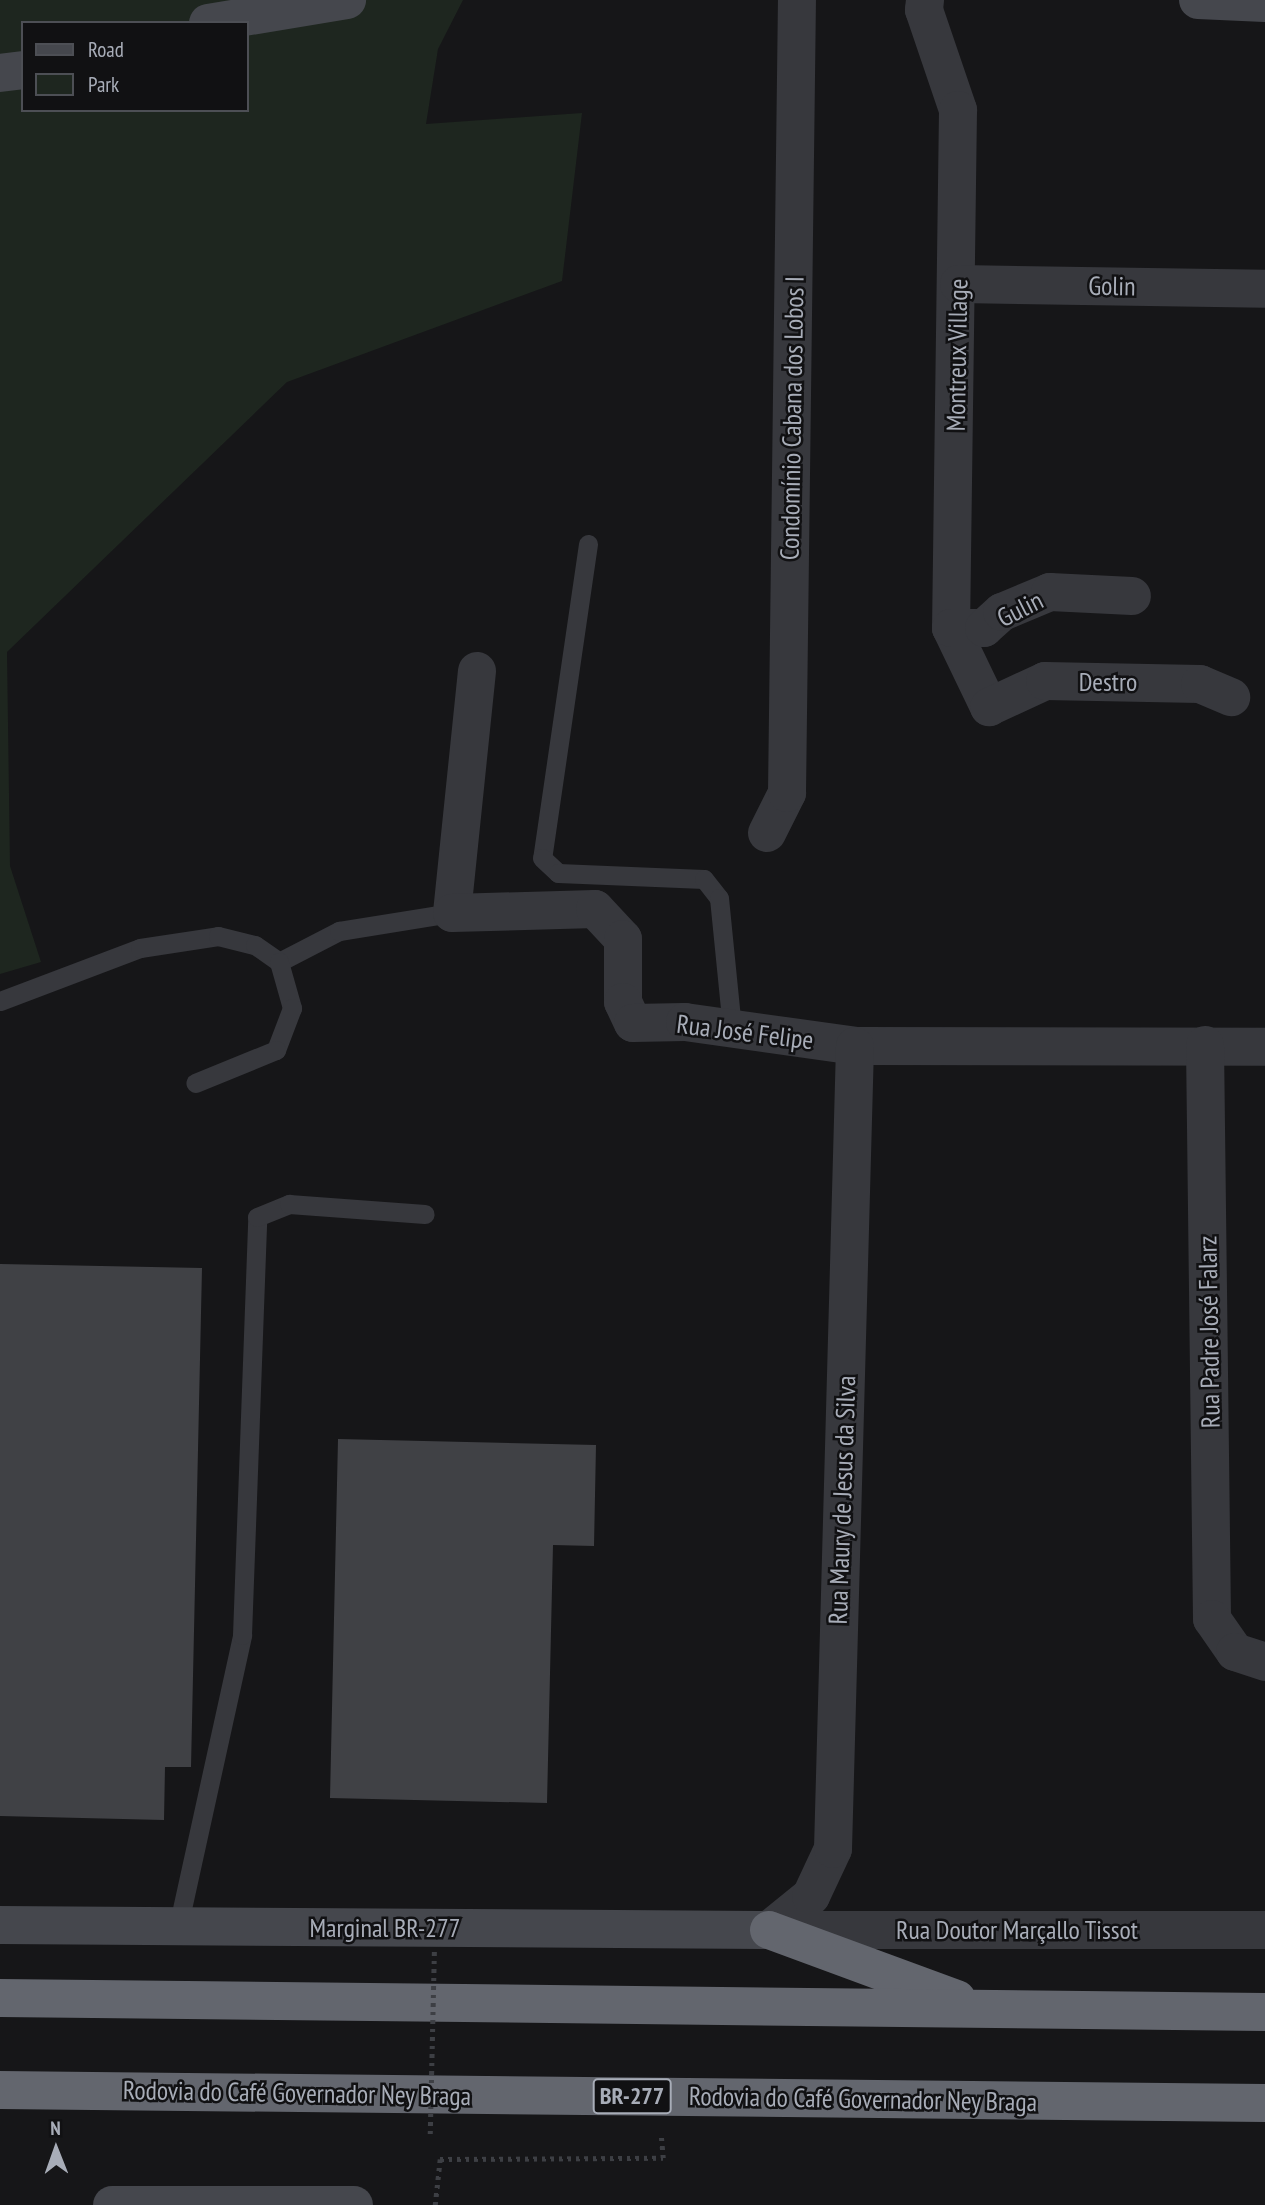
<!DOCTYPE html>
<html>
<head>
<meta charset="utf-8">
<style>
	body { margin:0 }
	#map { position:relative; width:1265px; height:2205px; overflow:hidden; background:#161618; font-family:"PT Sans Narrow",sans-serif }
	div>[style] { position:absolute }
	.green>* { inset:0; background:#1e261f }
	.building>* { inset:0; background:#404145 }
	.path>* { height:4.5px; margin-top:-2.25px; transform-origin:0; background:repeating-linear-gradient(90deg,#3d3f44 0 3.5px,transparent 0 8.5px) }
	.lane>* { height:19px; margin:-9.5px; padding:0 9.5px; transform-origin:9.5px; border-radius:9.5px; background:#37383d }
	.street>* { height:38px; margin:-19px; padding:0 19px; transform-origin:19px; border-radius:19px; background:#37383d }
	.secondary>* { height:38px; margin:-19px; padding:0 19px; transform-origin:19px; border-radius:19px; background:#45474d }
	.highway>* { height:38px; margin:-19px; padding:0 19px; transform-origin:19px; border-radius:19px; background:#63666e }
	.path-bridge>* { height:4.5px; margin-top:-2.25px; transform-origin:0; background:repeating-linear-gradient(90deg,#3d3f44 0 3.5px,transparent 0 8.5px) }
	span { translate:-50% -50%; white-space:nowrap; text-align:center; line-height:1.15; -webkit-text-stroke:5px #111113; paint-order:stroke }
	.shield-label span { padding:2px 5px; background:#111113; border:2px solid; border-radius:5px; -webkit-text-stroke-width:0 }
	.shield-label { font-size:24px; color:#a8adb8; font-weight:700 }
	.street-label { font-size:26px; color:#a8adb8 }
	.legend { position:absolute; left:21px; top:21px; width:228px; height:91px; box-sizing:border-box; background:#111113; border:2px solid #4d4f55; margin:0; padding:9px 12px; list-style:none; font-size:21px; color:#a8adb8 }
	.legend li { display:flex; align-items:center; gap:14px; height:35px }
	.legend b { width:35px; border:2px solid #4d4f55 }
	.north { position:absolute; left:21px; top:2114px; width:70px; height:70px; -webkit-text-stroke:5px #111113; paint-order:stroke; rotate:359deg; font-size:19px; font-weight:700; line-height:28px; text-align:center; color:#a8adb8 }
	.north::after { content:''; display:block; margin:auto; width:24px; height:32px; background:#a8adb8; clip-path:polygon(50% 0,100% 100%,50% 72%,0 100%) }
</style>
</head>
<body>
<div id="map">
	<div class="green">
		<i style="clip-path:polygon(evenodd,0 0,463px 0,438px 49px,426px 124px,582px 113px,562px 281px,287px 382px,7px 652px,10px 866px,41px 962px,0 974px,0 0,23px 23px,247px 23px,247px 110px,23px 110px,23px 23px)"></i>
	</div>
	<div class="building">
		<i style="clip-path:polygon(0 1264px,202px 1268px,191px 1767px,165px 1767px,164px 1820px,0 1816px)"></i>
		<i style="clip-path:polygon(338px 1439px,596px 1445px,594px 1546px,553px 1545px,547px 1803px,330px 1798px)"></i>
	</div>
	<div class="path">
		<i style="left:435px;top:2205px;width:46px;rotate:-83.8deg"></i>
		<i style="left:440px;top:2159px;width:223px;rotate:-0.3deg"></i>
		<i style="left:663px;top:2158px;width:24px;rotate:-95deg"></i>
	</div>
	<div class="lane">
		<i style="left:588px;top:544px;width:317px;rotate:98.3deg"></i>
		<i style="left:542px;top:858px;width:22px;rotate:43deg"></i>
		<i style="left:558px;top:873px;width:146px;rotate:2.4deg"></i>
		<i style="left:704px;top:879px;width:24px;rotate:52deg"></i>
		<i style="left:719px;top:898px;width:132px;rotate:84.3deg"></i>
		<i style="left:279px;top:962px;width:68px;rotate:-27.3deg"></i>
		<i style="left:339px;top:931px;width:114px;rotate:-9.1deg"></i>
		<i style="left:0;top:1001px;width:150px;rotate:-20.7deg"></i>
		<i style="left:140px;top:948px;width:79px;rotate:-8.7deg"></i>
		<i style="left:218px;top:936px;width:38px;rotate:14deg"></i>
		<i style="left:255px;top:945px;width:29px;rotate:35deg"></i>
		<i style="left:279px;top:962px;width:48px;rotate:74.2deg"></i>
		<i style="left:292px;top:1008px;width:45px;rotate:110.9deg"></i>
		<i style="left:276px;top:1050px;width:87px;rotate:157.8deg"></i>
		<i style="left:178px;top:1927px;width:299px;rotate:-77.6deg"></i>
		<i style="left:242px;top:1635px;width:418px;rotate:-87.9deg"></i>
		<i style="left:257px;top:1217px;width:35px;rotate:-22deg"></i>
		<i style="left:289px;top:1204px;width:136px;rotate:4.2deg"></i>
	</div>
	<div class="street">
		<i style="left:925px;top:0;width:10px;rotate:96deg"></i>
		<i style="left:924px;top:10px;width:106px;rotate:71.2deg"></i>
		<i style="left:958px;top:110px;width:518px;rotate:90.77deg"></i>
		<i style="left:951px;top:628px;width:88px;rotate:64.3deg"></i>
		<i style="left:989px;top:707px;width:62px;rotate:-24.9deg"></i>
		<i style="left:1045px;top:681px;width:155px;rotate:1.1deg"></i>
		<i style="left:1200px;top:684px;width:34px;rotate:23deg"></i>
		<i style="left:959px;top:284px;width:306px;rotate:0.9deg"></i>
		<i style="left:951px;top:628px;width:33px"></i>
		<i style="left:984px;top:628px;width:24px;rotate:-42deg"></i>
		<i style="left:1002px;top:612px;width:52px;rotate:-22.6deg"></i>
		<i style="left:1050px;top:592px;width:82px;rotate:2.8deg"></i>
		<i style="left:477px;top:671px;width:243px;rotate:95.9deg"></i>
		<i style="left:452px;top:913px;width:143px;rotate:-1.6deg"></i>
		<i style="left:595px;top:909px;width:41px;rotate:47deg"></i>
		<i style="left:623px;top:939px;width:63px;rotate:90deg"></i>
		<i style="left:623px;top:1002px;width:23px;rotate:65deg"></i>
		<i style="left:633px;top:1023px;width:52px;rotate:-1.1deg"></i>
		<i style="left:685px;top:1022px;width:172px;rotate:8deg"></i>
		<i style="left:855px;top:1046px;width:410px;rotate:0.1deg"></i>
		<i style="left:767px;top:833px;width:45px;rotate:-63.4deg"></i>
		<i style="left:787px;top:793px;width:793px;rotate:-89.28deg"></i>
		<i style="left:1205px;top:1045px;width:574px;rotate:89.3deg"></i>
		<i style="left:1212px;top:1619px;width:40px;rotate:55.1deg"></i>
		<i style="left:1235px;top:1652px;width:32px;rotate:18deg"></i>
		<i style="left:769px;top:1930px;width:54px;rotate:-39deg"></i>
		<i style="left:811px;top:1896px;width:52px;rotate:-64.9deg"></i>
		<i style="left:833px;top:1849px;width:803px;rotate:-88.43deg"></i>
		<i style="left:774px;top:1930px;width:491px"></i>
	</div>
	<div class="secondary">
		<i style="left:1198px;top:0;width:67px;rotate:2.6deg"></i>
		<i style="left:208px;top:23px;width:141px;rotate:-9.4deg"></i>
		<i style="left:0;top:73px;width:23px;rotate:-7deg"></i>
		<i style="left:0;top:1925px;width:769px;rotate:0.37deg"></i>
		<i style="left:112px;top:2205px;width:242px"></i>
	</div>
	<div class="highway">
		<i style="left:769px;top:1930px;width:200px;rotate:20.2deg"></i>
		<i style="left:0;top:1998px;width:1265px;rotate:0.63deg"></i>
		<i style="left:0;top:2090px;width:1265px;rotate:0.59deg"></i>
	</div>
	<div class="path-bridge">
		<i style="left:430px;top:2134px;width:183px;rotate:-88.7deg"></i>
	</div>
	<div class="shield-label">
		<span style="left:632px;top:2096px">BR-277</span>
	</div>
	<div class="street-label">
		<span style="left:1112px;top:286px;rotate:1deg">Golin</span>
		<span style="left:957px;top:355px;rotate:-89deg">Montreux Village</span>
		<span style="left:792px;top:418px;rotate:-89deg">Condomínio Cabana dos Lobos I</span>
		<span style="left:1020px;top:609px;rotate:-27deg">Gulin</span>
		<span style="left:1108px;top:682px">Destro</span>
		<span style="left:745px;top:1032px;rotate:7deg">Rua José Felipe</span>
		<span style="left:1209px;top:1332px;rotate:-91deg">Rua Padre José Falarz</span>
		<span style="left:842px;top:1500px;rotate:-88deg">Rua Maury de Jesus da Silva</span>
		<span style="left:385px;top:1928px">Marginal BR-277</span>
		<span style="left:1017px;top:1930px">Rua Doutor Marçallo Tissot</span>
		<span style="left:297px;top:2093px;rotate:1deg">Rodovia do Café Governador Ney Braga</span>
		<span style="left:863px;top:2099px;rotate:1deg">Rodovia do Café Governador Ney Braga</span>
	</div>
	<ul class="legend">
	<li><b style="height:9px;background:#45474d"></b>Road</li>
	<li><b style="height:19px;background:#1e261f"></b>Park</li>
	</ul>
	<div class="north">N</div>
</div>
</body>
</html>
